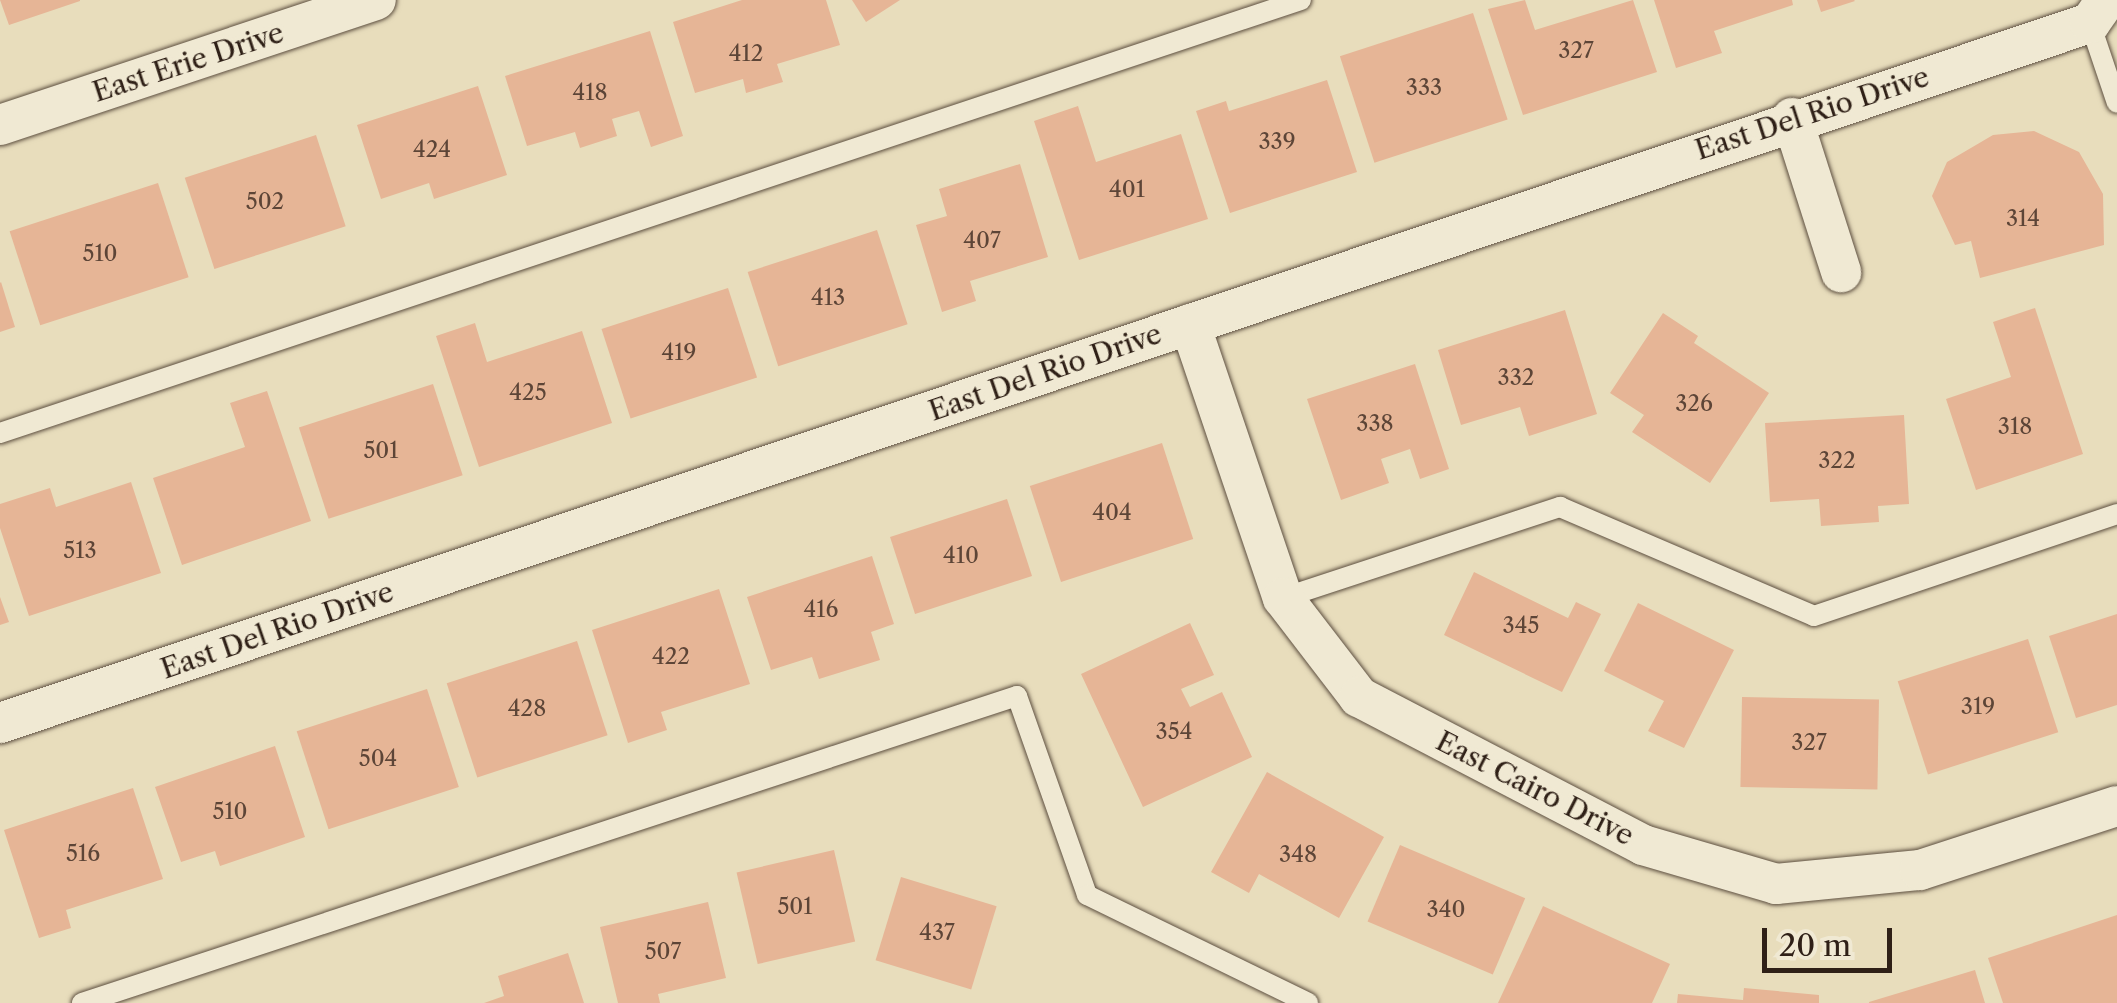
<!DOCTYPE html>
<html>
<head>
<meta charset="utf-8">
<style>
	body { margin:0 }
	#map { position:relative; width:2117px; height:1003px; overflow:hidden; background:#e8ddbc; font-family:"Libre Caslon Text",serif }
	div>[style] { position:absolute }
	.building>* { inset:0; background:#e6b596; transform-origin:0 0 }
	.roads { filter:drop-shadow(0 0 2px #5d4f40) drop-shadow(0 0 2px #5d4f40) }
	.lane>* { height:20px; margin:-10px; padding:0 10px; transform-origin:10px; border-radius:10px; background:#f0e9d3 }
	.street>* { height:40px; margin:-20px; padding:0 20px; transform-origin:20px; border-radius:20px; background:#f0e9d3 }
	span { translate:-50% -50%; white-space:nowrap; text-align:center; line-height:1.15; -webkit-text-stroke:8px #f0e9d3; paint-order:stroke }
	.number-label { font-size:22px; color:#5d4537 }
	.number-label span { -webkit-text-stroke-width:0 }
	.street-label { font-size:28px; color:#2f2017 }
	.scale { position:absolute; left:1762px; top:928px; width:130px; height:45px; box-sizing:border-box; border:5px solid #2f2017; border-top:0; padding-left:12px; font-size:30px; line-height:35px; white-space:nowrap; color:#2f2017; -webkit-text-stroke:8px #f0e9d3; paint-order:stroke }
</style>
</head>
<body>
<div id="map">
	<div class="building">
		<i style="clip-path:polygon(0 0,80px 0,80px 1px,9px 25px)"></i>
		<i style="clip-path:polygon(742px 0,826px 0,840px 45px,777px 64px,783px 82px,746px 93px,743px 79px,695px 93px,673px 22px)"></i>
		<i style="clip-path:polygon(852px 0,900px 0,866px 22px)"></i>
		<i style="clip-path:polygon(1525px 0,1535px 30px,1633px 0,1657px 72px,1523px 115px,1488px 9px)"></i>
		<i style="clip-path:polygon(1654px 0,1792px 0,1793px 5px,1714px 31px,1722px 53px,1676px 68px)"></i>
		<i style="clip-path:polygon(1817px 0,1854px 0,1855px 1px,1821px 12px)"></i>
		<i style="left:1473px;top:13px;width:112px;height:140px;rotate:72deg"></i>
		<i style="clip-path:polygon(650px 31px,683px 136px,651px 147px,639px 111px,612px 119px,617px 136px,580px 148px,575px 132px,527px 146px,505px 76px)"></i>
		<i style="clip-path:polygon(1327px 80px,1357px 172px,1230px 213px,1196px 111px,1226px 101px,1229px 111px)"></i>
		<i style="clip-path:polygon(478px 86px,507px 175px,434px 199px,429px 183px,381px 199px,357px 125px)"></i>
		<i style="clip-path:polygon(1078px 106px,1096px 162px,1181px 134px,1208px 219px,1079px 260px,1034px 121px)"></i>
		<i style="clip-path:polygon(2034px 131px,2079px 152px,2103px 194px,2104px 245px,1980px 278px,1971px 241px,1955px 245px,1932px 196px,1947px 162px,1993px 135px)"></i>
		<i style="left:316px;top:135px;width:96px;height:138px;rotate:72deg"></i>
		<i style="clip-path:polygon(1020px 164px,1048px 257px,970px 281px,976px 301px,942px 312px,916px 225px,947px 216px,939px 189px)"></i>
		<i style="left:158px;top:183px;width:99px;height:156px;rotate:72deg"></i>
		<i style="left:877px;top:230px;width:99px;height:136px;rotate:72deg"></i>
		<i style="clip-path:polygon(1px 282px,15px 327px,0 332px,0 283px)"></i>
		<i style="left:728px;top:288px;width:94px;height:133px;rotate:72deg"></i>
		<i style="clip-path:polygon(2035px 308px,2083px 454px,1976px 490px,1946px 399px,2011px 377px,1993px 322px)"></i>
		<i style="clip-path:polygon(1565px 310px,1597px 414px,1529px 436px,1520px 407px,1461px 425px,1438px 350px)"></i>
		<i style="clip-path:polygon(1663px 313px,1698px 336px,1694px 343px,1769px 393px,1710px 483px,1632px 432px,1644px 415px,1610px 393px)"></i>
		<i style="clip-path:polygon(475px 323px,487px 362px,582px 331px,612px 423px,479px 467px,436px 336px)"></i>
		<i style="clip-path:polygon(1415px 364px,1449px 469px,1420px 479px,1410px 449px,1381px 459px,1389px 483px,1341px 500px,1307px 399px)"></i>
		<i style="left:433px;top:384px;width:96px;height:141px;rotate:72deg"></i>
		<i style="clip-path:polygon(267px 391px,311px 521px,182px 565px,153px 478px,245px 447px,230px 403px)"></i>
		<i style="clip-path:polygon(1904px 415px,1909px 504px,1878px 506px,1879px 522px,1821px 526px,1819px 499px,1770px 502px,1765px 423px)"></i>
		<i style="left:1162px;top:443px;width:101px;height:139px;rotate:72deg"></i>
		<i style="clip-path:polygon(131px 482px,161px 573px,29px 616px,0 528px,0 504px,50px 488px,56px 507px)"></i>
		<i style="left:1007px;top:499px;width:81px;height:123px;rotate:72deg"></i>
		<i style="clip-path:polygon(872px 556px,894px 624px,871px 632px,880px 660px,819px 679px,812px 657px,771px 670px,747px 597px)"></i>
		<i style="clip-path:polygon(1474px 572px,1568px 618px,1576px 602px,1601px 614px,1562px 692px,1444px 635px)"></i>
		<i style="clip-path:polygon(719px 589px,750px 684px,661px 712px,667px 730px,628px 743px,592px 630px)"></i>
		<i style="clip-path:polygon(0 597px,9px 622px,0 625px)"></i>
		<i style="clip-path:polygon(1638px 603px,1734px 650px,1684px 748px,1648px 731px,1664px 701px,1604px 671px)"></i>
		<i style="clip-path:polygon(2117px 614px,2117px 705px,2076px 718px,2049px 636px)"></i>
		<i style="clip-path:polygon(1190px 623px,1214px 675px,1181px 689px,1190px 707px,1222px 692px,1252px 757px,1143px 807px,1081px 674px)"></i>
		<i style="left:2028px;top:639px;width:98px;height:137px;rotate:72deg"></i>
		<i style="left:577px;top:641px;width:99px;height:137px;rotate:72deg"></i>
		<i style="left:427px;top:689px;width:103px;height:137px;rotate:72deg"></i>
		<i style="left:1742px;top:697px;width:137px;height:90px;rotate:1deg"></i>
		<i style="clip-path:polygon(275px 746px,305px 837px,220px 866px,215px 851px,181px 862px,155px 787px)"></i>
		<i style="clip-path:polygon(1267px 772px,1384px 837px,1339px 918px,1259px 874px,1249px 893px,1211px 872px)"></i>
		<i style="clip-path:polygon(133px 788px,163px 879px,66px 910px,71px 928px,39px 938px,4px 830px)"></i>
		<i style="left:1400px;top:845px;width:136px;height:83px;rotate:23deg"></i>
		<i style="left:834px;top:850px;width:94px;height:100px;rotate:77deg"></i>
		<i style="left:901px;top:877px;width:100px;height:87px;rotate:17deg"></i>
		<i style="clip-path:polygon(708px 902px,726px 978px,658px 994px,660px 1003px,618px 1003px,600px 927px)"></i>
		<i style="clip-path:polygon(1543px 906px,1670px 964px,1652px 1003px,1498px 1003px)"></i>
		<i style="clip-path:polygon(2117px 915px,2117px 1003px,2003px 1003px,1988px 958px)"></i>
		<i style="clip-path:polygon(568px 953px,584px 1003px,484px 1003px,504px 996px,498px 976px)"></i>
		<i style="clip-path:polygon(1975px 970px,1985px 1003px,1869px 1003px,1869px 1002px)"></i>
		<i style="clip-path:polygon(1744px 988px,1819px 995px,1819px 1003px,1677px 1003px,1678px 994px,1743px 1000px)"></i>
	</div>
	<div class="roads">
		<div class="lane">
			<i style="left:2090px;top:23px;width:84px;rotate:71.4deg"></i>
			<i style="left:0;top:433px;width:1371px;rotate:-18.41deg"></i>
			<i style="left:1283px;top:598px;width:292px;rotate:-18.2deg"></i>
			<i style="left:1560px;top:507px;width:276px;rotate:23.2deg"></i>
			<i style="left:1814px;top:616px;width:320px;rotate:-18.6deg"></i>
			<i style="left:82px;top:1003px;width:984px;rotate:-18.18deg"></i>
			<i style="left:1017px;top:696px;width:211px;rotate:70.6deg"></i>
			<i style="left:1087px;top:895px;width:246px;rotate:26deg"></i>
		</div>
		<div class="street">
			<i style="left:1792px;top:118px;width:162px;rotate:72.3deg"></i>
			<i style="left:0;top:125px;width:396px;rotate:-18.4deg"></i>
			<i style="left:1190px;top:324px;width:289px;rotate:71.3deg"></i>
			<i style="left:1283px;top:598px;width:125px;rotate:52.5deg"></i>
			<i style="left:1359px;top:697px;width:320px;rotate:27.5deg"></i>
			<i style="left:1643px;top:845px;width:139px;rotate:16.3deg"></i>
			<i style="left:1776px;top:884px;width:145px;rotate:-5.6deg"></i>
			<i style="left:1920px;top:870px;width:207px;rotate:-18deg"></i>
			<i style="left:0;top:723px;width:2204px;rotate:-18.52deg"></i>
			<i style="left:2090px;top:23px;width:28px;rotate:-55deg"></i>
		</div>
	</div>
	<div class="number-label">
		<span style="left:1576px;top:51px">327</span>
		<span style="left:746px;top:54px">412</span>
		<span style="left:1424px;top:88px">333</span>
		<span style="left:590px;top:93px">418</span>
		<span style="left:1277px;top:142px">339</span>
		<span style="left:432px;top:150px">424</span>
		<span style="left:1127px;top:190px">401</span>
		<span style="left:265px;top:202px">502</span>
		<span style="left:2023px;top:219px">314</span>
		<span style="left:982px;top:241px">407</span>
		<span style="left:100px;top:254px">510</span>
		<span style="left:828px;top:298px">413</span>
		<span style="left:679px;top:353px">419</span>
		<span style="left:1516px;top:378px">332</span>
		<span style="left:528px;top:393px">425</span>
		<span style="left:1694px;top:404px">326</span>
		<span style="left:1375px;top:424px">338</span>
		<span style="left:2015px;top:427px">318</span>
		<span style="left:381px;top:451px">501</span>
		<span style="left:1837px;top:461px">322</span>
		<span style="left:1112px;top:513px">404</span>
		<span style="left:80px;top:551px">513</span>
		<span style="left:961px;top:556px">410</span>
		<span style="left:821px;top:610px">416</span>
		<span style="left:1521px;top:626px">345</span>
		<span style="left:671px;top:657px">422</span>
		<span style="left:1978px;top:707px">319</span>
		<span style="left:527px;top:709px">428</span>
		<span style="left:1174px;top:732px">354</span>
		<span style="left:1809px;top:743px">327</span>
		<span style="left:378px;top:759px">504</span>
		<span style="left:230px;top:812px">510</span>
		<span style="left:83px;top:854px">516</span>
		<span style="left:1298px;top:855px">348</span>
		<span style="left:795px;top:907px">501</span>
		<span style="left:1446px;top:910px">340</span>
		<span style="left:937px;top:933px">437</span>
		<span style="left:663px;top:952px">507</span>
	</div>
	<div class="street-label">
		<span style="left:188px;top:62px;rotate:-18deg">East Erie Drive</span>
		<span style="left:1812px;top:113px;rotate:-18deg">East Del Rio Drive</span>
		<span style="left:1045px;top:372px;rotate:-19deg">East Del Rio Drive</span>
		<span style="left:277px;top:630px;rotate:-19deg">East Del Rio Drive</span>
		<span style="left:1535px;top:788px;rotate:27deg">East Cairo Drive</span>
	</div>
	<div class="scale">20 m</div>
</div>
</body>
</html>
